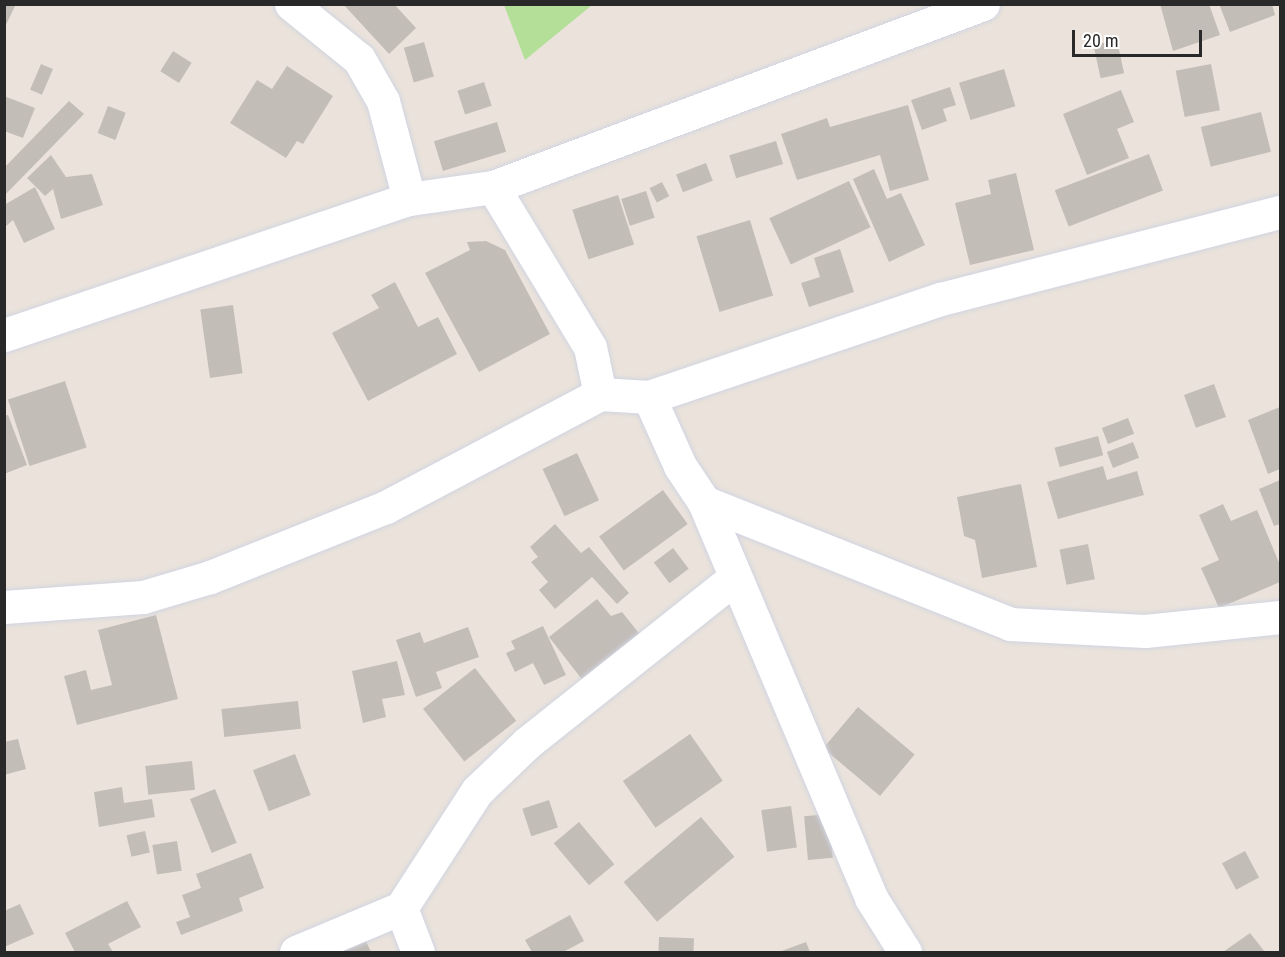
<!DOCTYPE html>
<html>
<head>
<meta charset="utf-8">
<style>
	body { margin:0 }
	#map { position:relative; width:1285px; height:957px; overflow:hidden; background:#ebe3db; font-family:"Roboto Condensed",sans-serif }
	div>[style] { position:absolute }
	.green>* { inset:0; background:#b3df99 }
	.building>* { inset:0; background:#c3bdb8; transform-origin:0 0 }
	.roads { filter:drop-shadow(0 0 2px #d0d4e1) drop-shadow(0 0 2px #d0d4e1) }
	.minor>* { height:33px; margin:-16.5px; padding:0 16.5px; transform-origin:16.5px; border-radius:16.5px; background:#fff }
	.tertiary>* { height:33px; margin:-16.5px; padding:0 16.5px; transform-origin:16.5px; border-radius:16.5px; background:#fff }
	span { translate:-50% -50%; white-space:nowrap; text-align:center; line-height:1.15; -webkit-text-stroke:4.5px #fff; paint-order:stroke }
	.frame { position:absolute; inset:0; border:6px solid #292929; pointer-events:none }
	.scale { position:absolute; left:1072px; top:30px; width:130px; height:27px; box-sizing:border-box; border:3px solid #292929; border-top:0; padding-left:8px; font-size:18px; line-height:21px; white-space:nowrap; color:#292929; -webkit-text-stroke:4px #fff; paint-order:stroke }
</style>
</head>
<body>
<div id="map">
	<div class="green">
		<i style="clip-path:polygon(504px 5px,504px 4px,592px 5px,525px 60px)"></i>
	</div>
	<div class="building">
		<i style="clip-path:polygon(4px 4px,16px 4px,4px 29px)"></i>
		<i style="clip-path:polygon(343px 4px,394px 4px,416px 28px,389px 54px)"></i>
		<i style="clip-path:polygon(1160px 4px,1209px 4px,1220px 35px,1173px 51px)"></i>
		<i style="clip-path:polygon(1219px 4px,1272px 4px,1275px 15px,1230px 32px)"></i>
		<i style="left:1117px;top:40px;width:34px;height:24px;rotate:78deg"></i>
		<i style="left:424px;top:42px;width:36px;height:21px;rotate:74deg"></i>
		<i style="left:173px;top:51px;width:22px;height:24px;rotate:32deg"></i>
		<i style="left:41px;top:64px;width:13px;height:28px;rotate:23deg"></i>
		<i style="left:1211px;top:64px;width:47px;height:36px;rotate:79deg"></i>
		<i style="clip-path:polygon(287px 66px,333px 96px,303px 144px,297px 141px,286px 158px,230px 123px,257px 80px,272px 89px)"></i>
		<i style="left:1004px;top:69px;width:39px;height:47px;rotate:73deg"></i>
		<i style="left:484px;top:82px;width:25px;height:28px;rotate:72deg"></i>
		<i style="clip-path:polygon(950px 87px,956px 105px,943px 109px,947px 121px,922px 130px,911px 100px)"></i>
		<i style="clip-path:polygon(1121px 90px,1134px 122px,1117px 129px,1129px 158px,1087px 175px,1063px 114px)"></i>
		<i style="clip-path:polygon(4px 96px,35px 108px,23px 138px,4px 131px)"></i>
		<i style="clip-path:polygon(69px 101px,84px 114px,4px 196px,4px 168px)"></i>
		<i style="clip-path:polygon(908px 105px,929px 180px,890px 191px,880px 155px,797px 180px,781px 134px,827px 118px,830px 127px)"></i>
		<i style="left:108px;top:106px;width:19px;height:29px;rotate:21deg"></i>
		<i style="left:1261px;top:112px;width:41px;height:62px;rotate:76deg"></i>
		<i style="left:497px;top:122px;width:31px;height:66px;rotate:73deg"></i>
		<i style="left:776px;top:141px;width:24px;height:49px;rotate:73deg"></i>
		<i style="left:1149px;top:154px;width:39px;height:101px;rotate:69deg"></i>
		<i style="clip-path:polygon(51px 155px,66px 177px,92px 174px,103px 205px,61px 219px,53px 189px,45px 196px,27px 178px)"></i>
		<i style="left:706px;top:163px;width:19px;height:32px;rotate:69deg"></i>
		<i style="clip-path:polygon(874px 169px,887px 199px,901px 193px,925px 245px,889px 262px,853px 179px)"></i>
		<i style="clip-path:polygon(1016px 173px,1034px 250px,970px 265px,955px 203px,991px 194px,988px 180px)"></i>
		<i style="left:849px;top:181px;width:51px;height:88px;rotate:65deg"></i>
		<i style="left:662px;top:182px;width:16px;height:14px;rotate:63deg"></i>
		<i style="clip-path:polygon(35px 187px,55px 229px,24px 243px,13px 220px,4px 228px,4px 205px)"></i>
		<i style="left:646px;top:191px;width:28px;height:26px;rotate:72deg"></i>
		<i style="left:618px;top:195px;width:52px;height:48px;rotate:72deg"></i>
		<i style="left:750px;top:220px;width:79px;height:56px;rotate:73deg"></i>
		<i style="clip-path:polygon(486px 241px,505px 250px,550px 334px,479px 372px,425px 273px,470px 250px,467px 242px)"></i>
		<i style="clip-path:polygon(840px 249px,854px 292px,809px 307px,801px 283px,820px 277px,814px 258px)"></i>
		<i style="clip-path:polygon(395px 282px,418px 327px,438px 317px,457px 354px,368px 401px,332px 333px,379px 308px,371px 295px)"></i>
		<i style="left:233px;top:305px;width:69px;height:33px;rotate:82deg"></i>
		<i style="left:65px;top:381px;width:70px;height:60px;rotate:72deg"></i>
		<i style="left:1214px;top:384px;width:35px;height:32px;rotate:70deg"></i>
		<i style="clip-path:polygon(1280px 407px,1280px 469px,1268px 474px,1248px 420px)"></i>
		<i style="clip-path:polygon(8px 415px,27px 465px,4px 474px,4px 416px)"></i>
		<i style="left:1128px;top:418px;width:17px;height:28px;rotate:69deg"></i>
		<i style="left:1098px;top:436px;width:20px;height:45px;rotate:75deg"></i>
		<i style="left:1133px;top:442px;width:17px;height:28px;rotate:69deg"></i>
		<i style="left:577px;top:453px;width:52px;height:38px;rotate:65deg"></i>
		<i style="clip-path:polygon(1103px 466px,1107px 480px,1137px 471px,1144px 495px,1058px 519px,1047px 482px)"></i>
		<i style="clip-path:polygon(1280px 480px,1280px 524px,1274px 526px,1259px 489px)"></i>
		<i style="clip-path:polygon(1021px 484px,1037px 567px,982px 578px,975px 540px,964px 536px,957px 497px)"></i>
		<i style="left:663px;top:490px;width:42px;height:79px;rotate:54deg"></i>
		<i style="clip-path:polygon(1223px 504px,1231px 521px,1257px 510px,1280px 565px,1280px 582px,1219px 608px,1201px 568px,1219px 560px,1199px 515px)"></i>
		<i style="clip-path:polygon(555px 524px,581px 553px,589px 547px,629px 593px,617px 604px,592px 577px,555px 609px,539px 590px,548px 582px,531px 562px,538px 557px,530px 547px)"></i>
		<i style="left:1088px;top:544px;width:36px;height:29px;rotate:79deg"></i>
		<i style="left:673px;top:548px;width:26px;height:24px;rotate:53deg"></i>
		<i style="clip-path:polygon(597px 599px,611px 616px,622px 612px,642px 637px,584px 682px,549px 637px)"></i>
		<i style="clip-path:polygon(156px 615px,178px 699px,77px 725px,64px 676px,86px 670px,91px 690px,112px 685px,98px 630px)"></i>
		<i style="clip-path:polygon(543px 626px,566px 675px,544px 685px,533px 663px,515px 672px,506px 653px,515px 649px,511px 641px)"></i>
		<i style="clip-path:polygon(468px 627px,479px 657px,436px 672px,442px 688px,416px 697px,396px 640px,420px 632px,424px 643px)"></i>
		<i style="clip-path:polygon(397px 661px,405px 695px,382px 699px,386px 717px,363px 723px,352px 671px)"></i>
		<i style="left:475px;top:668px;width:67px;height:66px;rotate:52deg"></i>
		<i style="left:298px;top:701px;width:28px;height:77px;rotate:84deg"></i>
		<i style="left:858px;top:707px;width:74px;height:54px;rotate:40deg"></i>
		<i style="left:690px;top:734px;width:57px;height:82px;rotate:55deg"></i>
		<i style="clip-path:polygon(18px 739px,26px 769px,4px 775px,4px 742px)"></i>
		<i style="left:295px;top:754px;width:44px;height:45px;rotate:69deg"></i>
		<i style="left:192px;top:761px;width:29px;height:47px;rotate:84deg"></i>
		<i style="clip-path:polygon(122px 787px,124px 803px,152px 799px,155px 817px,99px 827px,94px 792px)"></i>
		<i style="left:215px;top:789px;width:58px;height:27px;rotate:68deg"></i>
		<i style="left:549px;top:800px;width:29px;height:28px;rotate:72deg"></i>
		<i style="left:791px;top:806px;width:42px;height:30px;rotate:82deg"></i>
		<i style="left:829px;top:814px;width:44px;height:25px;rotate:85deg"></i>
		<i style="left:701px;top:817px;width:52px;height:101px;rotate:50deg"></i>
		<i style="left:579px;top:822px;width:55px;height:33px;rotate:50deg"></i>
		<i style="left:145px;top:831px;width:22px;height:19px;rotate:77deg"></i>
		<i style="left:177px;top:841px;width:30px;height:25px;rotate:81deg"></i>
		<i style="left:1245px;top:851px;width:30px;height:26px;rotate:62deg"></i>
		<i style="clip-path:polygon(251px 853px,264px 888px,239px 898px,243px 911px,181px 935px,176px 922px,190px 917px,182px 895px,201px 888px,196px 874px)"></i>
		<i style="clip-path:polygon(127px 901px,141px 927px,108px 944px,113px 952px,75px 952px,65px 933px)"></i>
		<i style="clip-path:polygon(20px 904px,34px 934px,4px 947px,4px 911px)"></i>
		<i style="clip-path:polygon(570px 915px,584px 941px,563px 952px,532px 952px,525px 940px)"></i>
		<i style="clip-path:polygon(1250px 933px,1265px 952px,1223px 952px)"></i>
		<i style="clip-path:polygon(364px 937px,371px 952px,330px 952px)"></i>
		<i style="left:659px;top:937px;width:35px;height:15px;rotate:2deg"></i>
		<i style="clip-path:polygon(806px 942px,810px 952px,779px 952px)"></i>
	</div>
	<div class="roads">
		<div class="minor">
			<i style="left:291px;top:4px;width:87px;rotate:39deg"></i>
			<i style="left:359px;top:59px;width:48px;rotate:60.3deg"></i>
			<i style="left:383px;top:101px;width:101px;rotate:75.1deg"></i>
			<i style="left:493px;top:187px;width:187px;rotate:58.8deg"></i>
			<i style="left:590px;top:347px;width:48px;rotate:78deg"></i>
			<i style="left:600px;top:394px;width:49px;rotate:3.5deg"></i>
			<i style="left:649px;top:397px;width:76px;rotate:65.8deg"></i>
			<i style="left:680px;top:466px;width:43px;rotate:56.3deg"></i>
			<i style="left:704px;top:502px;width:430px;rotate:67.1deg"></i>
			<i style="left:871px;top:898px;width:64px;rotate:57.8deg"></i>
			<i style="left:649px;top:397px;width:308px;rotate:-18.6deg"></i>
			<i style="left:941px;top:299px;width:350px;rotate:-14.4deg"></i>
			<i style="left:704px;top:502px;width:329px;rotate:21.7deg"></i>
			<i style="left:1010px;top:624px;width:135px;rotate:3deg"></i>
			<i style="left:1145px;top:631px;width:136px;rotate:-5.9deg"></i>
			<i style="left:4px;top:607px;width:139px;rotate:-4.1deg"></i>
			<i style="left:143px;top:597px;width:70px;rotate:-16.6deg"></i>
			<i style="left:210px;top:577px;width:189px;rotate:-21.7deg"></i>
			<i style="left:386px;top:507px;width:242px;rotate:-27.8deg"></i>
			<i style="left:401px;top:908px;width:47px;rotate:68.9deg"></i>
			<i style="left:296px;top:952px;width:114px;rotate:-22.7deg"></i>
			<i style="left:401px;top:908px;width:140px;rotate:-57deg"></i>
			<i style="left:477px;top:791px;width:69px;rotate:-43.8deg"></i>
			<i style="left:527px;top:743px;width:263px;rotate:-38.5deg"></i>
		</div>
		<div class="tertiary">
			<i style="left:4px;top:335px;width:427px;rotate:-18.6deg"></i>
			<i style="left:409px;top:199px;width:85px;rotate:-8.1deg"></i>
			<i style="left:493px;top:187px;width:523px;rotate:-20.48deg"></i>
		</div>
	</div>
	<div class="frame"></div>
	<div class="scale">20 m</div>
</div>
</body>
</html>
